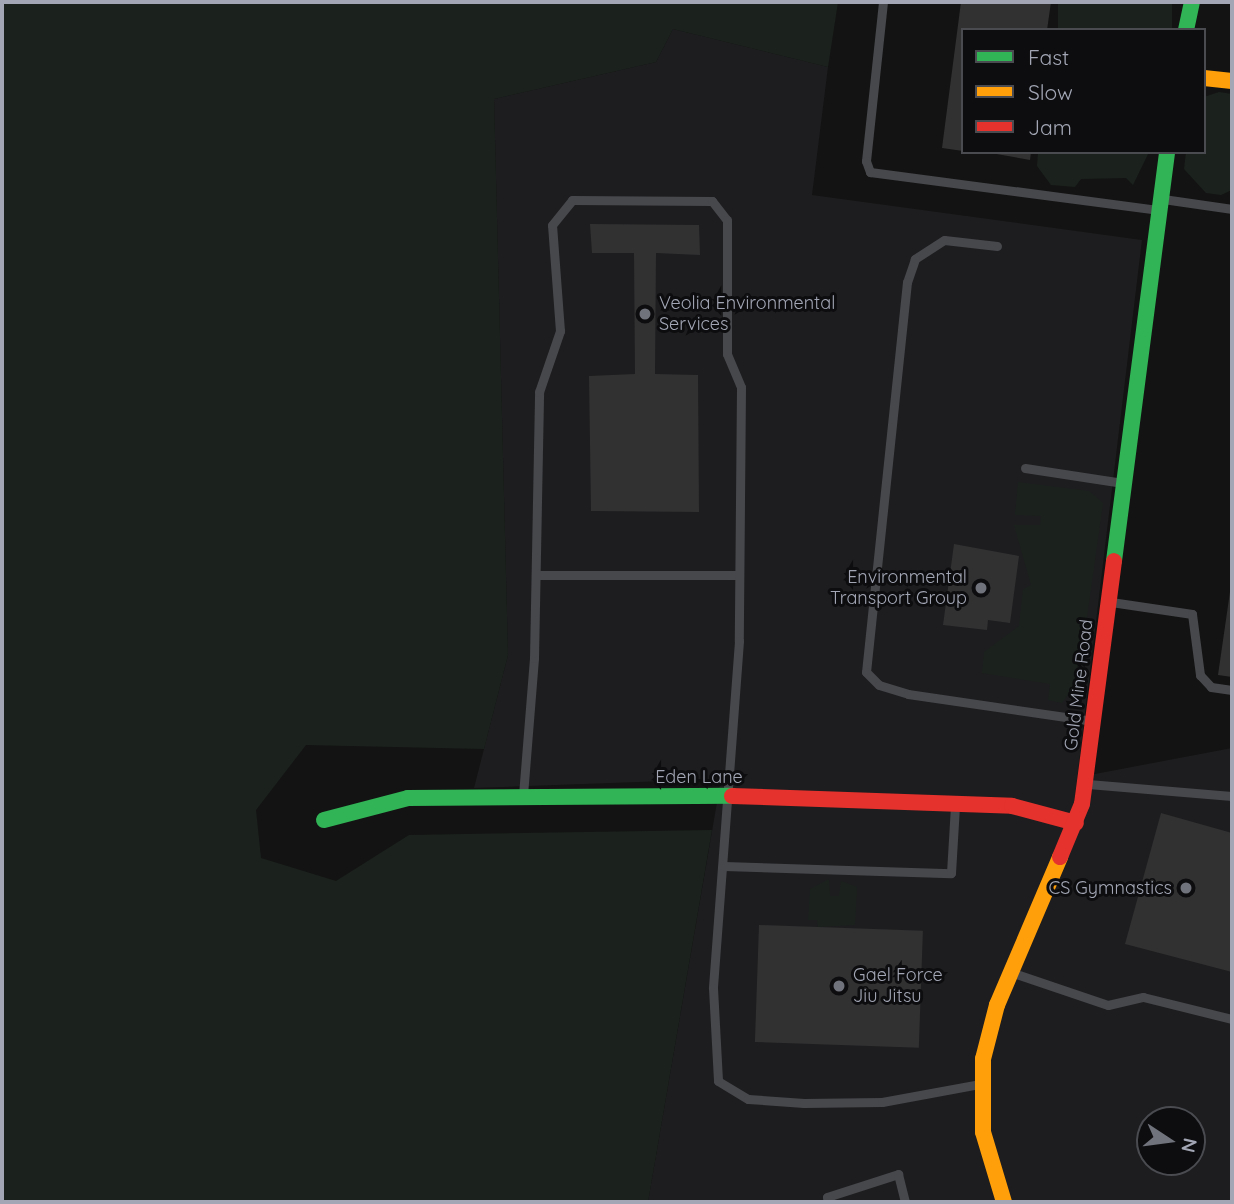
<!DOCTYPE html>
<html>
<head>
<meta charset="utf-8">
<style>
	body { margin:0 }
	#map { position:relative; width:1234px; height:1204px; overflow:hidden; background:#131313; font-family:Quicksand,sans-serif }
	div>[style] { position:absolute }
	.built>* { inset:0; background:#1d1d1f }
	.green>* { inset:0; background:#1b221d; transform-origin:0 0 }
	.building>* { inset:0; background:#313132; transform-origin:0 0 }
	.lane>* { height:9px; margin:-4.5px; padding:0 4.5px; transform-origin:4.5px; border-radius:4.5px; background:#47484c }
	.fast>* { height:16px; margin:-8px; padding:0 8px; transform-origin:8px; border-radius:8px; background:#30b455 }
	.slow>* { height:16px; margin:-8px; padding:0 8px; transform-origin:8px; border-radius:8px; background:#ff9f0a }
	.jam>* { height:16px; margin:-8px; padding:0 8px; transform-origin:8px; border-radius:8px; background:#e5322d }
	.dots>* { width:19px; height:19px; translate:-50% -50%; box-sizing:border-box; border:4px solid #0d0d0f; border-radius:50% }
	span { translate:-50% -50%; white-space:nowrap; text-align:center; line-height:1.15; -webkit-text-stroke:6px #0d0d0f; paint-order:stroke }
	.poi-label { font-size:18px; color:#a3a7b5 }
	.left { translate:0 -50%; text-align:left }
	.right { translate:-100% -50%; text-align:right }
	.street-label { font-size:18px; color:#a3a7b5 }
	.frame { position:absolute; inset:0; border:4px solid #a3a7b5; pointer-events:none }
	.legend { position:absolute; left:961px; top:28px; width:245px; height:126px; box-sizing:border-box; background:#0d0d0f; border:2px solid #494b51; margin:0; padding:9px 12px; list-style:none; font-size:21px; color:#a3a7b5 }
	.legend li { display:flex; align-items:center; gap:14px; height:35px }
	.legend b { width:35px; border:2px solid #494b51 }
	.north { position:absolute; left:1136px; top:1106px; width:70px; height:70px; box-sizing:border-box; background:#0d0d0f; border:2px solid #494b51; border-radius:50%; rotate:103deg; font-size:19px; font-weight:700; line-height:28px; text-align:center; color:#a3a7b5 }
	.north::after { content:''; display:block; margin:auto; width:24px; height:32px; background:#71737c; clip-path:polygon(50% 0,100% 100%,50% 72%,0 100%) }
</style>
</head>
<body>
<div id="map">
	<div class="built">
		<i style="clip-path:polygon(evenodd,673px 29px,828px 67px,812px 195px,1142px 240px,1075px 796px,1079px 777px,1232px 748px,1232px 1202px,648px 1202px,721px 779px,474px 788px,508px 655px,494px 99px,656px 62px,673px 29px,1150px 1120px,1192px 1120px,1192px 1162px,1150px 1162px,1150px 1120px)"></i>
	</div>
	<div class="green">
		<i style="clip-path:polygon(2px 2px,838px 2px,828px 67px,673px 29px,656px 62px,494px 99px,508px 655px,484px 749px,306px 745px,256px 810px,261px 858px,336px 881px,409px 835px,712px 830px,648px 1202px,2px 1202px)"></i>
		<i style="left:1058px;top:2px;width:114px;height:28px"></i>
		<i style="clip-path:polygon(1219px 92px,1232px 94px,1232px 190px,1221px 195px,1206px 193px,1184px 169px,1186px 152px,1204px 152px,1204px 97px)"></i>
		<i style="clip-path:polygon(1038px 152px,1149px 152px,1133px 185px,1126px 178px,1081px 179px,1075px 187px,1051px 185px,1037px 166px)"></i>
		<i style="clip-path:polygon(1018px 482px,1089px 491px,1103px 503px,1078px 681px,1062px 703px,1048px 700px,1050px 684px,982px 673px,984px 652px,1019px 626px,1023px 589px,1031px 585px,1014px 525px,1040px 525px,1041px 516px,1015px 515px)"></i>
		<i style="clip-path:polygon(829px 879px,830px 896px,839px 896px,841px 881px,857px 887px,855px 925px,818px 927px,817px 920px,808px 920px,810px 889px)"></i>
	</div>
	<div class="building">
		<i style="clip-path:polygon(961px 2px,1051px 2px,1047px 30px,963px 30px,963px 151px,942px 148px)"></i>
		<i style="clip-path:polygon(985px 152px,1031px 152px,1030px 160px)"></i>
		<i style="clip-path:polygon(590px 224px,699px 225px,700px 255px,656px 253px,655px 374px,698px 375px,699px 512px,591px 511px,589px 376px,635px 374px,634px 253px,592px 253px)"></i>
		<i style="clip-path:polygon(954px 544px,1019px 556px,1010px 623px,988px 620px,987px 630px,943px 625px)"></i>
		<i style="clip-path:polygon(1232px 578px,1232px 677px,1218px 675px)"></i>
		<i style="clip-path:polygon(1161px 813px,1232px 833px,1232px 972px,1125px 944px)"></i>
		<i style="left:759px;top:925px;width:164px;height:117px;rotate:2deg"></i>
	</div>
	<div class="lane">
		<i style="left:883px;top:2px;width:160px;rotate:96.1deg"></i>
		<i style="left:866px;top:161px;width:12px;rotate:70deg"></i>
		<i style="left:870px;top:172px;width:290px;rotate:7.5deg"></i>
		<i style="left:1163px;top:199px;width:70px;rotate:8.2deg"></i>
		<i style="left:997px;top:246px;width:53px;rotate:-173.5deg"></i>
		<i style="left:944px;top:240px;width:35px;rotate:147deg"></i>
		<i style="left:915px;top:259px;width:24px;rotate:109deg"></i>
		<i style="left:907px;top:282px;width:392px;rotate:96deg"></i>
		<i style="left:866px;top:672px;width:18px;rotate:45deg"></i>
		<i style="left:879px;top:685px;width:30px;rotate:17deg"></i>
		<i style="left:908px;top:694px;width:187px;rotate:8.3deg"></i>
		<i style="left:1025px;top:468px;width:99px;rotate:8.7deg"></i>
		<i style="left:537px;top:575px;width:202px"></i>
		<i style="left:1111px;top:602px;width:82px;rotate:8.4deg"></i>
		<i style="left:1192px;top:614px;width:62px;rotate:82.5deg"></i>
		<i style="left:1200px;top:675px;width:16px;rotate:47deg"></i>
		<i style="left:1211px;top:687px;width:21px;rotate:8deg"></i>
		<i style="left:1088px;top:784px;width:144px;rotate:4.8deg"></i>
		<i style="left:523px;top:795px;width:137px;rotate:-85.4deg"></i>
		<i style="left:534px;top:658px;width:266px;rotate:-88.9deg"></i>
		<i style="left:539px;top:392px;width:65px;rotate:-71deg"></i>
		<i style="left:560px;top:331px;width:106px;rotate:-94.3deg"></i>
		<i style="left:552px;top:225px;width:32px;rotate:-51deg"></i>
		<i style="left:572px;top:200px;width:140px;rotate:0.4deg"></i>
		<i style="left:712px;top:201px;width:24px;rotate:52deg"></i>
		<i style="left:727px;top:220px;width:134px;rotate:90deg"></i>
		<i style="left:727px;top:354px;width:36px;rotate:67deg"></i>
		<i style="left:741px;top:387px;width:254px;rotate:90.5deg"></i>
		<i style="left:739px;top:641px;width:348px;rotate:94.3deg"></i>
		<i style="left:713px;top:988px;width:93px;rotate:86.9deg"></i>
		<i style="left:718px;top:1081px;width:35px;rotate:31deg"></i>
		<i style="left:748px;top:1099px;width:56px;rotate:4.1deg"></i>
		<i style="left:804px;top:1103px;width:78px;rotate:-0.7deg"></i>
		<i style="left:882px;top:1102px;width:100px;rotate:-10.4deg"></i>
		<i style="left:724px;top:866px;width:227px;rotate:1.8deg"></i>
		<i style="left:951px;top:873px;width:67px;rotate:-86.6deg"></i>
		<i style="left:1013px;top:973px;width:100px;rotate:18.6deg"></i>
		<i style="left:1108px;top:1005px;width:36px;rotate:-13deg"></i>
		<i style="left:1143px;top:997px;width:92px;rotate:13.9deg"></i>
		<i style="left:828px;top:1202px;width:5px;rotate:-101deg"></i>
		<i style="left:827px;top:1197px;width:75px;rotate:-17.9deg"></i>
		<i style="left:898px;top:1174px;width:29px;rotate:76deg"></i>
	</div>
	<div class="fast">
		<i style="left:1186px;top:30px;width:29px;rotate:-78deg"></i>
		<i style="left:1114px;top:561px;width:412px;rotate:-82.6deg"></i>
		<i style="left:324px;top:820px;width:87px;rotate:-14.7deg"></i>
		<i style="left:408px;top:798px;width:324px;rotate:-0.4deg"></i>
	</div>
	<div class="slow">
		<i style="left:1204px;top:78px;width:28px;rotate:6deg"></i>
		<i style="left:1004px;top:1202px;width:73px;rotate:-106.7deg"></i>
		<i style="left:983px;top:1132px;width:73px;rotate:-90deg"></i>
		<i style="left:983px;top:1059px;width:56px;rotate:-75.5deg"></i>
		<i style="left:997px;top:1005px;width:161px;rotate:-66.9deg"></i>
	</div>
	<div class="jam">
		<i style="left:732px;top:796px;width:280px;rotate:2deg"></i>
		<i style="left:1012px;top:806px;width:66px;rotate:14.9deg"></i>
		<i style="left:1060px;top:857px;width:57px;rotate:-67.5deg"></i>
		<i style="left:1082px;top:804px;width:245px;rotate:-82.5deg"></i>
	</div>
	<div class="dots">
		<i style="left:645px;top:314px;background:#71737c"></i>
		<i style="left:981px;top:588px;background:#71737c"></i>
		<i style="left:1186px;top:888px;background:#71737c"></i>
		<i style="left:839px;top:986px;background:#71737c"></i>
	</div>
	<div class="poi-label">
		<span class="left" style="left:659px;top:314px">Veolia Environmental<br>Services</span>
		<span class="right" style="left:967px;top:588px">Environmental<br>Transport Group</span>
		<span class="right" style="left:1172px;top:888px">CS Gymnastics</span>
		<span class="left" style="left:853px;top:986px">Gael Force<br>Jiu Jitsu</span>
	</div>
	<div class="street-label">
		<span style="left:1079px;top:685px;rotate:-83deg">Gold Mine Road</span>
		<span style="left:699px;top:777px">Eden Lane</span>
	</div>
	<div class="frame"></div>
	<ul class="legend">
	<li><b style="height:9px;background:#30b455"></b>Fast</li>
	<li><b style="height:9px;background:#ff9f0a"></b>Slow</li>
	<li><b style="height:9px;background:#e5322d"></b>Jam</li>
	</ul>
	<div class="north">N</div>
</div>
</body>
</html>
